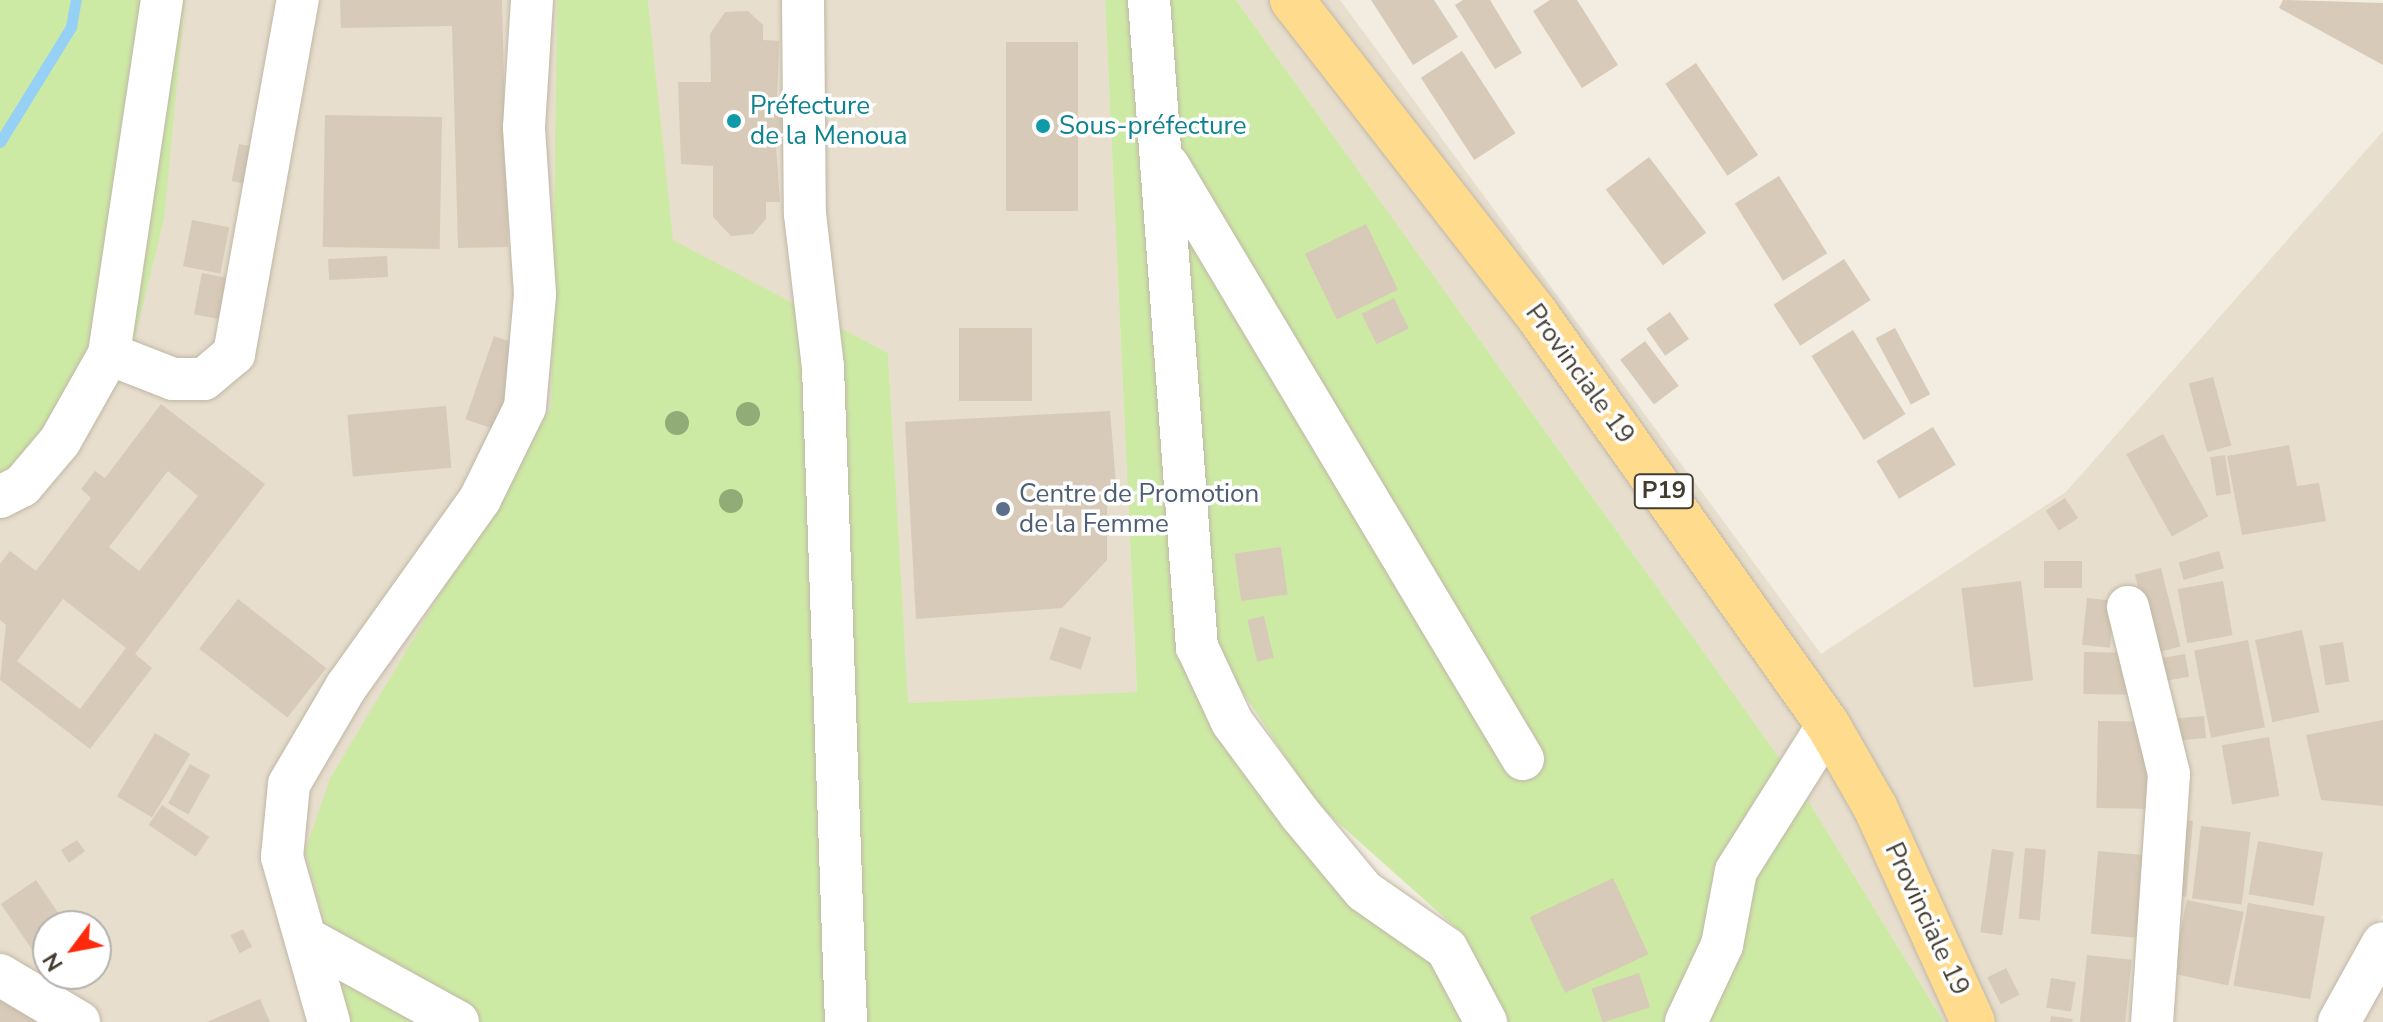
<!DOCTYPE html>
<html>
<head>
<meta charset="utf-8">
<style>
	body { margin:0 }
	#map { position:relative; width:2383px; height:1022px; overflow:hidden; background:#f2ece1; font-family:"Nunito Sans",sans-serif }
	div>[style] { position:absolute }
	.residential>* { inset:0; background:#e7dece }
	.green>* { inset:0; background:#cdeaa5 }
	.stream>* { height:11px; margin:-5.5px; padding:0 5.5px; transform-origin:5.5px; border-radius:5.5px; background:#96d1f5 }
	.building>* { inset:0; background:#d7cab8; transform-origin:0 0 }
	.roads { filter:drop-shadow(0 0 2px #c0b7a6) drop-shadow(0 0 2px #c0b7a6) }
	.minor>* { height:42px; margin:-21px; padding:0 21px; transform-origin:21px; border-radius:21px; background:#fff }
	.major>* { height:44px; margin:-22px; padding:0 22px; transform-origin:22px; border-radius:22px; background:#ffdc8d }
	.trees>* { width:24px; height:24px; margin:-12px; border-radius:50%; background:#92ac77 }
	.dots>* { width:22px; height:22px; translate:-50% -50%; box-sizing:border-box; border:4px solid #fff; border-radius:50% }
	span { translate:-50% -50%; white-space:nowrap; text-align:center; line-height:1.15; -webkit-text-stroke:7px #fff; paint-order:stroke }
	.shield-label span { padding:2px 6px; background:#fff; border:2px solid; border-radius:6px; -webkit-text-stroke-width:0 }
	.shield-label { font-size:24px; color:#433c31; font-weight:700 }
	.culture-label { font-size:26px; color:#0d838f }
	.left { translate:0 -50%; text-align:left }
	.street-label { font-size:26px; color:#433c31 }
	.service-label { font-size:26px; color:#4e5e75 }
	.north { position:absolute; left:32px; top:910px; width:80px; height:80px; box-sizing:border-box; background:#fff; border:2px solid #b4b1ad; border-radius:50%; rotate:238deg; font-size:22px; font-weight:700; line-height:32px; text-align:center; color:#433c31 }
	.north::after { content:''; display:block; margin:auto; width:28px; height:36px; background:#ff2a0b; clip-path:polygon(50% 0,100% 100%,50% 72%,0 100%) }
</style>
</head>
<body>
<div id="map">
	<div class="residential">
		<i style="clip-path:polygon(evenodd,0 0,557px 0,551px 407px,490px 516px,331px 944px,342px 1022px,0 1022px,0 0,48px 926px,96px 926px,96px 974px,48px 974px,48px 926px)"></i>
		<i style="clip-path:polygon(648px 0,1105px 0,1137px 693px,907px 703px,888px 353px,672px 240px)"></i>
		<i style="clip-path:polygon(1236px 0,1340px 0,1821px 654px,2066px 492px,2383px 131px,2383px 915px,2353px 950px,2319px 1022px,1944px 1022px,1796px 781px)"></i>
		<i style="clip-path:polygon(2383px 967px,2383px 1022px,2357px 1022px)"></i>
	</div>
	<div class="green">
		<i style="clip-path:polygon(0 0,185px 0,164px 219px,127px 370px,0 504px)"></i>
		<i style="clip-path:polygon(557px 0,648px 0,673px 240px,888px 353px,908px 703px,1137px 692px,1105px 0,1236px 0,1796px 781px,1944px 1022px,1508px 1022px,1464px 935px,1316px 803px,1230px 673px,1191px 681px,1427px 951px,1464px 1022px,342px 1022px,331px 944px,305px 851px,330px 779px,551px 407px)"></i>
	</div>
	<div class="stream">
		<i style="left:0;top:142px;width:135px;rotate:-58.3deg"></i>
		<i style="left:71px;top:27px;width:27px;rotate:-80deg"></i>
	</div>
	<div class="building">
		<i style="clip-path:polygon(340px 0,502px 0,508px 247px,458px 248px,452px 26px,341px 28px)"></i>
		<i style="clip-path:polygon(1371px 0,1434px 0,1458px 37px,1413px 65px)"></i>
		<i style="clip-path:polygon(1463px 0,1490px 0,1522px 53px,1495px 69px,1455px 5px)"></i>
		<i style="clip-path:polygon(1550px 0,1577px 0,1618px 65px,1582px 88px,1533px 11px)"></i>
		<i style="clip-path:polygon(2283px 0,2383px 3px,2383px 65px,2279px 8px)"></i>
		<i style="clip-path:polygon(748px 11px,763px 25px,763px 40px,779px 41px,777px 100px,787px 110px,788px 131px,776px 146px,780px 202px,766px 202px,766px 219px,753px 234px,731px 236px,713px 217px,713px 166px,681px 164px,678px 82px,711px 82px,710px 34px,725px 12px)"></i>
		<i style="left:1006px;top:42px;width:72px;height:169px"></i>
		<i style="left:1462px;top:51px;width:98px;height:49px;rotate:57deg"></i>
		<i style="left:1696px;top:63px;width:111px;height:37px;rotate:56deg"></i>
		<i style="left:325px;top:115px;width:117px;height:132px;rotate:1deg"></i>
		<i style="left:239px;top:144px;width:25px;height:38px;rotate:11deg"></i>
		<i style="left:1649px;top:157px;width:95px;height:54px;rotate:53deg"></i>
		<i style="left:1779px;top:176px;width:91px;height:52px;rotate:58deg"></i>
		<i style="left:192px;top:220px;width:38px;height:47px;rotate:11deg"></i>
		<i style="left:1366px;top:224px;width:73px;height:68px;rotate:64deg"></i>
		<i style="left:387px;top:256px;width:21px;height:59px;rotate:87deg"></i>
		<i style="left:1844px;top:259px;width:49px;height:84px;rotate:57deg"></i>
		<i style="left:202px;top:273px;width:26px;height:42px;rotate:11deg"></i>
		<i style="left:1394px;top:298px;width:34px;height:36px;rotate:64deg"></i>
		<i style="left:1670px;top:312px;width:33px;height:29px;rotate:55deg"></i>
		<i style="left:959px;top:328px;width:73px;height:73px"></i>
		<i style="left:1895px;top:328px;width:75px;height:22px;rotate:62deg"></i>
		<i style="left:1853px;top:330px;width:99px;height:49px;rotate:58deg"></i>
		<i style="left:494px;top:336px;width:31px;height:88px;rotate:19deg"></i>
		<i style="left:1645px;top:341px;width:56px;height:31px;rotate:53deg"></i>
		<i style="left:2213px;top:377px;width:71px;height:25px;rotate:75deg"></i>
		<i style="clip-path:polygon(evenodd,161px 404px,265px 484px,135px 654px,152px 668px,90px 749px,0 680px,6px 625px,0 620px,0 564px,10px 551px,36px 571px,91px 498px,81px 489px,95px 471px,105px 478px,161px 404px,168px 471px,198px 496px,139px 571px,109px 547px,168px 471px,161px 404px,63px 599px,126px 648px,80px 709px,17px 661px,63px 599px)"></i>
		<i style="left:446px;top:406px;width:62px;height:99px;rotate:85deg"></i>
		<i style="clip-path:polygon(1110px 411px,1117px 496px,1107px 498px,1107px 560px,1062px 608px,916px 619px,905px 422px)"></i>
		<i style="left:1933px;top:427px;width:44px;height:66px;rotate:59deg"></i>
		<i style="left:2163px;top:434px;width:94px;height:42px;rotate:61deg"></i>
		<i style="clip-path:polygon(2289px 445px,2297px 486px,2319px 483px,2326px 521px,2242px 535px,2227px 456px)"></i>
		<i style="left:2225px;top:455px;width:39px;height:15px;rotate:81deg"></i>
		<i style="left:2065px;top:498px;width:24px;height:23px;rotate:57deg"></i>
		<i style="left:1281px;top:547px;width:48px;height:47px;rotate:82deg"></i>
		<i style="left:2219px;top:551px;width:18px;height:42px;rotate:74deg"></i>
		<i style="left:2044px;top:561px;width:38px;height:27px"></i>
		<i style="left:2161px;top:568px;width:81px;height:27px;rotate:76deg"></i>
		<i style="left:2021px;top:581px;width:100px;height:60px;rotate:83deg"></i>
		<i style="left:2223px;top:581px;width:55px;height:46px;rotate:80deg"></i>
		<i style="left:2087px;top:598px;width:28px;height:47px;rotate:6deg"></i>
		<i style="left:238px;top:599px;width:112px;height:63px;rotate:38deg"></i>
		<i style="left:1264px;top:616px;width:43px;height:17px;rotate:77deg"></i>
		<i style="left:1060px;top:627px;width:33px;height:34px;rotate:18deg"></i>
		<i style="left:2302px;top:630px;width:84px;height:48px;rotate:78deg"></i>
		<i style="left:2248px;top:640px;width:89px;height:55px;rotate:79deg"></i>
		<i style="left:2343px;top:642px;width:40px;height:24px;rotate:81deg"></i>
		<i style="left:2084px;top:652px;width:49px;height:42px;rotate:1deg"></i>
		<i style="left:2185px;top:654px;width:23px;height:28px;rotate:80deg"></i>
		<i style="left:2204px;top:716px;width:22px;height:34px;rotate:85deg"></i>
		<i style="clip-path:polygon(2383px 720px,2383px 806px,2321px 800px,2306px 735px)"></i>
		<i style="left:2098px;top:721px;width:50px;height:87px;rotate:1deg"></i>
		<i style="left:155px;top:733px;width:41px;height:74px;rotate:31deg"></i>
		<i style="left:2269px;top:737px;width:60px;height:48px;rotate:80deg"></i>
		<i style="left:190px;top:764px;width:23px;height:45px;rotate:29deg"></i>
		<i style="left:162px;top:805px;width:57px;height:24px;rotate:34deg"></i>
		<i style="left:2171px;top:819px;width:22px;height:76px;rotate:5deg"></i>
		<i style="left:2201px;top:826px;width:50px;height:73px;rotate:7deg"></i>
		<i style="clip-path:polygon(77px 840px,85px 851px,69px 863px,61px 850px)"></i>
		<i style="left:2258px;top:841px;width:66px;height:54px;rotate:10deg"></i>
		<i style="left:2025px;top:848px;width:21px;height:71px;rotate:5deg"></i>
		<i style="left:1992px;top:849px;width:22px;height:84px;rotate:8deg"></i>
		<i style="left:2098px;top:851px;width:46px;height:83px;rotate:5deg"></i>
		<i style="left:1613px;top:878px;width:84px;height:92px;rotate:65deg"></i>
		<i style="clip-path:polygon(36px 880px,67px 926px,48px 926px,48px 945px,35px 954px,1px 904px)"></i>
		<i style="left:2187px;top:900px;width:58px;height:75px;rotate:12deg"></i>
		<i style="left:2248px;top:903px;width:78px;height:84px;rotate:10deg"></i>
		<i style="left:243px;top:929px;width:20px;height:14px;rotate:63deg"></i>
		<i style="left:2087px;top:955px;width:45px;height:67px;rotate:6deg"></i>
		<i style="left:2006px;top:968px;width:30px;height:21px;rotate:63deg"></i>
		<i style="left:1639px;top:973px;width:36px;height:50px;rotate:72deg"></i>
		<i style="left:2051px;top:978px;width:25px;height:30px;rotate:9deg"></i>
		<i style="clip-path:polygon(0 981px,65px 1022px,0 1022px)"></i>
		<i style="clip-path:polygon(260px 999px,270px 1022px,207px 1022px)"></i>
		<i style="clip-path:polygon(2051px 1016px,2073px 1019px,2072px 1022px,2050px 1022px)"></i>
	</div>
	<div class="roads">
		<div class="minor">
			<i style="left:803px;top:0;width:214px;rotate:89.5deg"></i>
			<i style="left:805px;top:214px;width:154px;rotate:83.3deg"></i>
			<i style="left:823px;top:367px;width:655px;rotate:87.99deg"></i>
			<i style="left:1149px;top:0;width:649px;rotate:85.76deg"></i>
			<i style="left:1197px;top:647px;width:83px;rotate:65deg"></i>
			<i style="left:1232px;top:722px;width:114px;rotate:53.5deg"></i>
			<i style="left:1300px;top:814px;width:100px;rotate:50.3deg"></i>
			<i style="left:1364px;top:891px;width:101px;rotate:34.9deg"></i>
			<i style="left:1447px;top:949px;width:83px;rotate:61.9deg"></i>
			<i style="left:1168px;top:165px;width:692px;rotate:59.14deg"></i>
			<i style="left:109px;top:354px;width:69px;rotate:21.3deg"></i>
			<i style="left:173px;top:379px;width:31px"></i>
			<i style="left:204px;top:379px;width:39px;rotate:-40deg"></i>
			<i style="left:234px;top:354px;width:360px;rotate:-79.8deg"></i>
			<i style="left:0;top:497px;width:25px;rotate:-27deg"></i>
			<i style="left:22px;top:486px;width:59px;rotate:-49.8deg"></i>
			<i style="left:60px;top:441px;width:100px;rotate:-60.6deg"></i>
			<i style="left:109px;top:354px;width:358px;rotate:-81.5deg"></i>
			<i style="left:2128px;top:607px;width:172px;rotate:76.2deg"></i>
			<i style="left:2169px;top:774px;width:249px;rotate:93.9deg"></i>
			<i style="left:309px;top:940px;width:170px;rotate:28.8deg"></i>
			<i style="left:0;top:975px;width:92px;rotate:30.7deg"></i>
			<i style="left:329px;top:1022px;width:172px;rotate:-105.9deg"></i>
			<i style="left:282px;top:857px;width:73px;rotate:-84.5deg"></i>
			<i style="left:289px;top:784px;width:113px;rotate:-59.6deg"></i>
			<i style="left:346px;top:687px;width:231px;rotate:-54.5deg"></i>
			<i style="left:480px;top:499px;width:102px;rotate:-63.9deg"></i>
			<i style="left:525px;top:407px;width:113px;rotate:-84.9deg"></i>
			<i style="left:535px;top:294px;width:167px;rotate:-93.8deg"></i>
			<i style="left:524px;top:127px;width:127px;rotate:-86.4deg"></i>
			<i style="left:1686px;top:1022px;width:85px;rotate:-64.9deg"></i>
			<i style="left:1722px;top:945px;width:75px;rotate:-79.3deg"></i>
			<i style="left:1736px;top:871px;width:173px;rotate:-57.8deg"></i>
			<i style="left:2339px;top:1022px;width:90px;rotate:-60.9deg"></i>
		</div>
		<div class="major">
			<i style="left:1292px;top:0;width:395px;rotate:52.1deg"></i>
			<i style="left:1535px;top:312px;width:506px;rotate:54.65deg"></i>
			<i style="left:1828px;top:725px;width:95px;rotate:60.2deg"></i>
			<i style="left:1875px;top:807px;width:236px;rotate:65.5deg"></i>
		</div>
	</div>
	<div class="trees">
		<i style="left:748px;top:414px"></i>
		<i style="left:677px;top:423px"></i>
		<i style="left:731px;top:501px"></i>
	</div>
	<div class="dots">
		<i style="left:734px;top:121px;background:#0f9aa8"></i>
		<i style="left:1043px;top:126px;background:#0f9aa8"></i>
		<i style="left:1003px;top:509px;background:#5c6f8a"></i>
	</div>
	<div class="shield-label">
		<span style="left:1664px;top:491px">P19</span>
	</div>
	<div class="culture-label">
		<span class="left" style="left:750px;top:121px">Préfecture<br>de la Menoua</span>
		<span class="left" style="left:1059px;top:126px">Sous-préfecture</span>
	</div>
	<div class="street-label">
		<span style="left:1580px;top:374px;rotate:54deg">Provinciale 19</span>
		<span style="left:1927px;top:919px;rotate:65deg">Provinciale 19</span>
	</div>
	<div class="service-label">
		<span class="left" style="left:1019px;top:509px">Centre de Promotion<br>de la Femme</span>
	</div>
	<div class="north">N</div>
</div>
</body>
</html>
